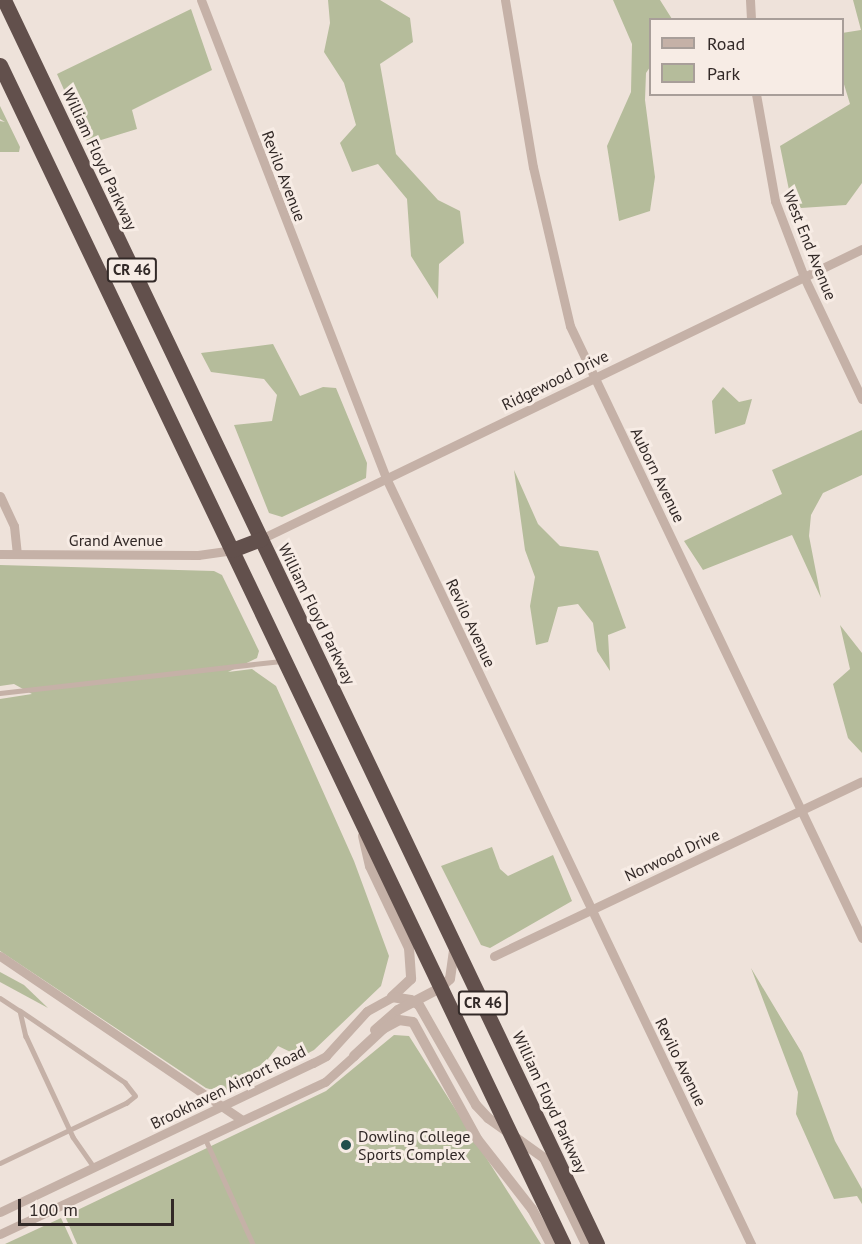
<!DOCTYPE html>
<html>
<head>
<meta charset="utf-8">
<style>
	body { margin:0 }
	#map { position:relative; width:862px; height:1244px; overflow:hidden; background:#eee2da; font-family:"PT Sans",sans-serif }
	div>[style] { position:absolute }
	.green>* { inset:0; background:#b5bc9b }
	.service>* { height:4.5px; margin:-2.25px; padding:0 2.25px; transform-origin:2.25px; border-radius:2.25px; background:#c5b1a7 }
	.minor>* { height:9px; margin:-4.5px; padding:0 4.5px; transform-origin:4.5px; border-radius:4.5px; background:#c5b1a7 }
	.tertiary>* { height:10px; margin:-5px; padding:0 5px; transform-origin:5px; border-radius:5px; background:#c5b1a7 }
	.trunk>* { height:15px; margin:-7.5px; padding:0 7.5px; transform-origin:7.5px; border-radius:7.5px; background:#62504c }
	.dots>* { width:16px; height:16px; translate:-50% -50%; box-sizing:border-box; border:3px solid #f7ece5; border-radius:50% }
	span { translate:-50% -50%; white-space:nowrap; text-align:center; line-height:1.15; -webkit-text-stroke:6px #f7ece5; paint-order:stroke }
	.shield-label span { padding:2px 4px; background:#f7ece5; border:2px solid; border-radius:4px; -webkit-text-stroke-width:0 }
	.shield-label { font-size:15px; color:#322927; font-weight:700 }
	.street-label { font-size:16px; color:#322927 }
	.poi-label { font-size:16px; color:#322927 }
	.left { translate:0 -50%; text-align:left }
	.legend { position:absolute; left:649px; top:18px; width:195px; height:78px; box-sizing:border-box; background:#f7ece5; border:2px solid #a89e99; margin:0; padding:8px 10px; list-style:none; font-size:18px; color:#322927 }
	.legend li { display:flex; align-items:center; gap:12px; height:30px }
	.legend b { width:30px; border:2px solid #a89e99 }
	.scale { position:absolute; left:18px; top:1199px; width:156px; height:27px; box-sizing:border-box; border:3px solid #322927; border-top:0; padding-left:8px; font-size:18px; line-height:21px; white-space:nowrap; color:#322927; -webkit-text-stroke:4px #f7ece5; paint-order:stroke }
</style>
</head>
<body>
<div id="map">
	<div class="green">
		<i style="clip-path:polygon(328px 0,380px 0,410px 18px,413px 42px,380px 64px,396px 154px,438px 200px,460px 211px,464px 243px,439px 264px,438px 299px,411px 256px,407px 199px,378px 164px,352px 172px,340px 143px,356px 125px,344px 83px,324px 52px,330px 23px)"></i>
		<i style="clip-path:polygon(613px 0,660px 0,672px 19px,650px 20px,650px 67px,646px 73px,645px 100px,655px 177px,650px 211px,619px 221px,607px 146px,631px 92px,632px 44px)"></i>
		<i style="clip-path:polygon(853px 0,862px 0,862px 183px,846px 205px,801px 208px,789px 190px,780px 146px,850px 104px,843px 81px,842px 33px,861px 30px)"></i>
		<i style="clip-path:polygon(191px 9px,212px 70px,132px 110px,137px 129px,88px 144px,57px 74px)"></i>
		<i style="clip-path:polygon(0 106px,20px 147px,19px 152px,0 152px,0 121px,5px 122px,0 119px)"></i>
		<i style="clip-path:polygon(273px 344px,300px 396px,323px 387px,336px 388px,367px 463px,366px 478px,282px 517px,269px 513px,234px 425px,272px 421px,277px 395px,264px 379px,211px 372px,201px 353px)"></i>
		<i style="clip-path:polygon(723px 387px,739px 402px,752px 399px,745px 424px,715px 434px,712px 401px)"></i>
		<i style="clip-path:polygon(862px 430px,862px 475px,823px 493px,811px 515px,809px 536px,821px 598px,792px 535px,703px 570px,684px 541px,782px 494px,772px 470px)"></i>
		<i style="clip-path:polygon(514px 470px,538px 524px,560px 546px,598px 551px,626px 628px,608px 635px,610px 671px,597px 651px,593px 623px,578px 604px,558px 607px,548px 642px,536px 645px,530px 606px,535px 577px,525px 550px)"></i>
		<i style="clip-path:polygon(0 565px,214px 571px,222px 575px,259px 651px,257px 658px,228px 672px,252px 669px,276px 686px,354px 861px,389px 956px,381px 986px,314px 1050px,301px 1057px,278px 1046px,257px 1073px,237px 1089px,219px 1092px,206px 1088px,0 951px,0 699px,32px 694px,14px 684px,0 686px)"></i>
		<i style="clip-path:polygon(840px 625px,862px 653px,862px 753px,848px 738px,833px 684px,850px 669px)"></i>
		<i style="clip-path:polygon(492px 847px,500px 869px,508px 876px,553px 855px,572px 901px,490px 948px,481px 945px,441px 866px)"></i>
		<i style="clip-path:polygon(751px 968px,802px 1053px,835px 1141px,862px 1189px,862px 1204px,857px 1196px,834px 1199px,796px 1114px,798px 1092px)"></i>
		<i style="clip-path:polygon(0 972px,24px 985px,48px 1008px,0 982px)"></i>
		<i style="clip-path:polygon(394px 1035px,409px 1036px,541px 1244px,77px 1244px,65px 1216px,326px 1091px)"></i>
		<i style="clip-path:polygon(61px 1218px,73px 1244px,5px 1244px)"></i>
	</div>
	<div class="service">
		<i style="left:0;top:693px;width:283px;rotate:-6.5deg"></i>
		<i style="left:0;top:998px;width:24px;rotate:33deg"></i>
		<i style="left:20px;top:1011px;width:26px;rotate:77deg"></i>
		<i style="left:26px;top:1036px;width:111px;rotate:65deg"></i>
		<i style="left:73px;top:1137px;width:37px;rotate:55deg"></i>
		<i style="left:205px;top:1138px;width:116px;rotate:65.6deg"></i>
		<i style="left:0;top:1163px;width:140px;rotate:-25.5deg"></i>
		<i style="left:126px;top:1103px;width:11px;rotate:-38deg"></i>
		<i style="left:135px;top:1096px;width:16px;rotate:-128deg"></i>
		<i style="left:125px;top:1083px;width:127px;rotate:-145.6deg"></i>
	</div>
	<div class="minor">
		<i style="left:201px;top:0;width:513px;rotate:68.84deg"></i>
		<i style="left:386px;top:478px;width:849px;rotate:64.52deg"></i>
		<i style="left:505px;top:0;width:169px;rotate:80.5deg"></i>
		<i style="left:533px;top:167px;width:163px;rotate:76.9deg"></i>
		<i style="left:570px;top:326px;width:678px;rotate:64.49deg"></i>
		<i style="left:750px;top:0;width:20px;rotate:87deg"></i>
		<i style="left:756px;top:94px;width:109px;rotate:79.9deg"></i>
		<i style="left:775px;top:201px;width:81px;rotate:69.1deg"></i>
		<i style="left:804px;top:277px;width:135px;rotate:64.6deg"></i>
		<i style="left:0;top:496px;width:33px;rotate:65deg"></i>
		<i style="left:14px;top:526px;width:28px;rotate:84deg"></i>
		<i style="left:261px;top:539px;width:667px;rotate:-25.76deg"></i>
		<i style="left:0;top:554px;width:198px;rotate:0.3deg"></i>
		<i style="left:198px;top:555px;width:34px;rotate:-8deg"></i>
		<i style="left:0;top:956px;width:292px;rotate:34.1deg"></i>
		<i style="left:494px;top:956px;width:407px;rotate:-25.4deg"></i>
		<i style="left:0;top:1212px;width:347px;rotate:-25.5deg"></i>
		<i style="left:313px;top:1063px;width:15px;rotate:-28deg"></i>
		<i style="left:326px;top:1056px;width:61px;rotate:-47.7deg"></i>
		<i style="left:367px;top:1011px;width:29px;rotate:-29deg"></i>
		<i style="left:0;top:1234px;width:359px;rotate:-25.1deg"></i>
		<i style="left:325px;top:1082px;width:39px;rotate:-42deg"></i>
	</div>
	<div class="tertiary">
		<i style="left:363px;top:836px;width:31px;rotate:77deg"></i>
		<i style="left:370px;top:866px;width:91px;rotate:64.6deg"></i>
		<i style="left:409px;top:948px;width:31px;rotate:86deg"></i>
		<i style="left:411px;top:979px;width:26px;rotate:137deg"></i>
		<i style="left:392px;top:997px;width:19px;rotate:9deg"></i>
		<i style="left:411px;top:1000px;width:9px;rotate:32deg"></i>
		<i style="left:419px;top:1005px;width:115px;rotate:60.3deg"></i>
		<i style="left:476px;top:1105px;width:18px;rotate:47deg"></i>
		<i style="left:488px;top:1118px;width:69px;rotate:35.5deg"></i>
		<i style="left:544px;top:1158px;width:96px;rotate:64deg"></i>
		<i style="left:375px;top:1030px;width:30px;rotate:-41deg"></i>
		<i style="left:398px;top:1010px;width:47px;rotate:-27.6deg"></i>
		<i style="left:440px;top:988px;width:13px;rotate:-42deg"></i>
		<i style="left:450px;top:979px;width:30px;rotate:-82deg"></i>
		<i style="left:354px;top:1056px;width:40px;rotate:-43deg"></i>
		<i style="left:383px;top:1029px;width:18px;rotate:-29deg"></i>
		<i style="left:399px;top:1020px;width:14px;rotate:8deg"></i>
		<i style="left:413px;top:1022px;width:135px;rotate:61.2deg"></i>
		<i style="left:478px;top:1140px;width:88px;rotate:52deg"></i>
		<i style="left:532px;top:1209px;width:40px;rotate:62deg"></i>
	</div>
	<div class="trunk">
		<i style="left:4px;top:0;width:1378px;rotate:64.51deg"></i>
		<i style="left:0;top:65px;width:1307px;rotate:64.47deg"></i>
		<i style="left:232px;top:550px;width:31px;rotate:-21deg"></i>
	</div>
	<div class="dots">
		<i style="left:346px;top:1145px;background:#214f4c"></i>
	</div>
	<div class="shield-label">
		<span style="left:132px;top:270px">CR 46</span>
		<span style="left:483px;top:1003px">CR 46</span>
	</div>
	<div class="street-label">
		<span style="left:100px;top:159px;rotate:65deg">William Floyd Parkway</span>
		<span style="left:284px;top:176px;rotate:69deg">Revilo Avenue</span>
		<span style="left:810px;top:245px;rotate:68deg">West End Avenue</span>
		<span style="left:555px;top:380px;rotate:-26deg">Ridgewood Drive</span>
		<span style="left:658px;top:475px;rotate:64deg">Auborn Avenue</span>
		<span style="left:116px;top:540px">Grand Avenue</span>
		<span style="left:317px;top:614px;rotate:64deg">William Floyd Parkway</span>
		<span style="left:471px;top:623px;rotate:65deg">Revilo Avenue</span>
		<span style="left:672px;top:855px;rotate:-25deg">Norwood Drive</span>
		<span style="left:681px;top:1062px;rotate:64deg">Revilo Avenue</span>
		<span style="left:228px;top:1087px;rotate:-26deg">Brookhaven Airport Road</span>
		<span style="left:550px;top:1102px;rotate:65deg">William Floyd Parkway</span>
	</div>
	<div class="poi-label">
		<span class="left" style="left:358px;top:1145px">Dowling College<br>Sports Complex</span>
	</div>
	<ul class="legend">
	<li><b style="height:8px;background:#c5b1a7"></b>Road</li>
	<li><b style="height:16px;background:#b5bc9b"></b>Park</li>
	</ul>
	<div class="scale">100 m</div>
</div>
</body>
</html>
